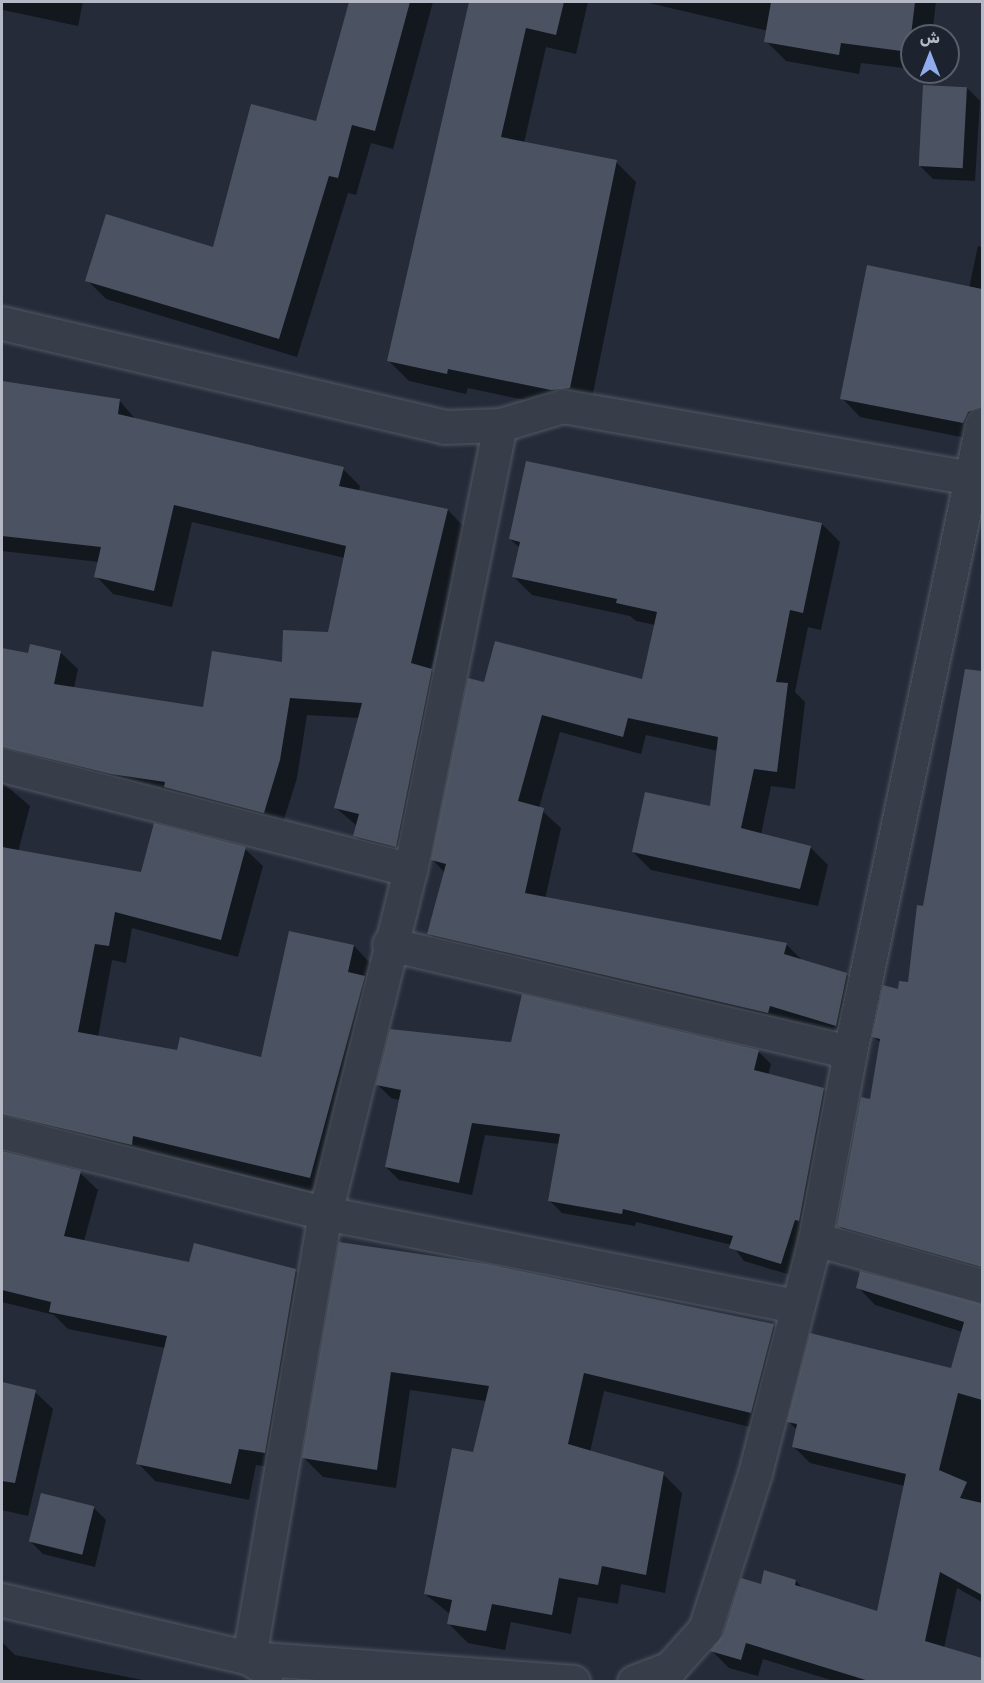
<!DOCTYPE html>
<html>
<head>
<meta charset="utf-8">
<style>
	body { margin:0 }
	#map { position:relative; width:984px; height:1683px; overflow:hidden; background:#252b39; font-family:Rubik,"Noto Sans Arabic",sans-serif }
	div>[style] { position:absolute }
	.shadow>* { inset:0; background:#0007 }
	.building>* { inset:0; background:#4b5362; transform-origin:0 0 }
	.roads { filter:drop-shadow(0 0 2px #535964) drop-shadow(0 0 2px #535964) }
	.minor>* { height:33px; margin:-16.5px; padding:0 16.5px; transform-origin:16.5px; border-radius:16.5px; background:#383e49 }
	span { translate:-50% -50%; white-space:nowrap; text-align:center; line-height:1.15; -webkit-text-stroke:4.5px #1d232e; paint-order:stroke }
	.frame { position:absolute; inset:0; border:3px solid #b4b9c5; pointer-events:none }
	.north { position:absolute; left:900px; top:24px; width:60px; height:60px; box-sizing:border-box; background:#1d232e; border:2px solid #595f6a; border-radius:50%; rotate:0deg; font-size:16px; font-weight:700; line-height:24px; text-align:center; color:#b4b9c5 }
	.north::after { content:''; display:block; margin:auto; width:21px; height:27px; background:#91acec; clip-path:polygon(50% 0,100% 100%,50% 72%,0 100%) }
</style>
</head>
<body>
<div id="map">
	<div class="shadow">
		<i style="clip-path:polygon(2px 2px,83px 2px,78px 26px,3px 10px,2px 20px)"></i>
		<i style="clip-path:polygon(350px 2px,433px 2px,393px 149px,371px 143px,356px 195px,348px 193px,297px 357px,106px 299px,87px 280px,214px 249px,318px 123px)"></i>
		<i style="clip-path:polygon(472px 2px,588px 2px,576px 54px,546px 47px,524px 143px,616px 162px,636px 182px,590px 408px,571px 410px,468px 388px,466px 394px,409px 381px,389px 361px)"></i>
		<i style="clip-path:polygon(645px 2px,936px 2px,932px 36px,912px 36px,912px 69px,861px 63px,859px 74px,786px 61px,766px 41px,768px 31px)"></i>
		<i style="clip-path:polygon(967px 88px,980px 101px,975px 181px,933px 179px,920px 166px)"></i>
		<i style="clip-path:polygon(978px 246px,982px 247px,982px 441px,860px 417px,842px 398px,969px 288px)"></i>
		<i style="clip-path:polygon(2px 383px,119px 400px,136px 420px,343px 469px,360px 486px,359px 491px,448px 510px,465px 528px,431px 670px,448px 688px,413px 863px,372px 853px,355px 836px,357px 826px,336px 808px,359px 718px,307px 715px,297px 778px,281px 829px,2px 777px,2px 649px,29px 655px,60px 652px,78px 669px,74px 688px,204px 709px,329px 634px,345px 558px,192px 522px,172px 607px,113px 594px,96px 576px,99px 562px,2px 551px)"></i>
		<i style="clip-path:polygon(822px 524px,840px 542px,821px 630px,808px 627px,795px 692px,805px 702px,795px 789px,771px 786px,761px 835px,810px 847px,828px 865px,818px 906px,651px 870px,633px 852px,711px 808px,718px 751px,646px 735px,641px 754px,560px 732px,539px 808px,561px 828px,545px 899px,786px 944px,803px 961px,847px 975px,865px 993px,854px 1043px,446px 951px,428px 933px,445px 873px,433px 860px,485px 684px,643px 681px,655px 625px,636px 621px,630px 616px,532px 595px,514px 577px,520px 548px,510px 539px)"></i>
		<i style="clip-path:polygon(982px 676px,982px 1278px,855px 1242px,838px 1225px,871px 1101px,881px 1043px,874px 1037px,899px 991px,909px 984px)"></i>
		<i style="clip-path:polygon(2px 782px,30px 806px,18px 852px,142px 874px,245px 849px,263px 866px,238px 957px,132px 928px,126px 963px,112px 960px,98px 1037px,178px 1051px,262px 1059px,290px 933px,354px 946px,371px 964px,327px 1195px,151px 1152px,2px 1144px)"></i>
		<i style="clip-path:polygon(512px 1043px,758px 1051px,771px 1064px,768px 1076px,823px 1089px,836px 1102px,794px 1276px,744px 1261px,732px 1245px,636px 1222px,635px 1226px,562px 1213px,549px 1200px,559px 1144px,485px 1135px,472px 1195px,399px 1180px,386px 1167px,400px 1100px,391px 1098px,378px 1085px)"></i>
		<i style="clip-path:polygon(2px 1150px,80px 1173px,98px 1190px,84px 1241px,190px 1264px,296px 1271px,313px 1288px,282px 1469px,256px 1465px,249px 1500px,155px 1481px,138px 1463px,165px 1348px,68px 1329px,54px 1315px,2px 1302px)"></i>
		<i style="clip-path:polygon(340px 1244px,773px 1325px,792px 1344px,770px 1432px,604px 1391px,590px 1452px,663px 1474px,682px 1493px,665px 1593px,621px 1584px,618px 1604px,578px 1597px,571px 1634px,511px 1622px,505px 1650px,468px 1643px,448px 1623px,450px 1614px,425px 1594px,474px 1454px,486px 1401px,410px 1390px,396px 1488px,323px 1477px,304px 1458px)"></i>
		<i style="clip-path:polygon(858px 1287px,982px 1304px,982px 1602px,957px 1588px,944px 1648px,982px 1660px,982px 1682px,837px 1682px,763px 1659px,758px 1676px,729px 1668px,712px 1651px,762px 1586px,796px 1581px,804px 1590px,878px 1613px,905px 1486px,810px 1463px,793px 1446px,797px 1430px,789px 1422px,953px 1370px,963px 1332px,875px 1305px)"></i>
		<i style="clip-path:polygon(2px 1383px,35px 1392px,53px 1409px,28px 1516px,2px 1510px)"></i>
		<i style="clip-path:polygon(93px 1507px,106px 1520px,95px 1567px,43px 1554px,30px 1541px)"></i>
		<i style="clip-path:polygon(2px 1642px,15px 1655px,153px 1682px,2px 1682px)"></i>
	</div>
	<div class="building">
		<i style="clip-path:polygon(349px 2px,410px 2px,375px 131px,352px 125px,338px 178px,329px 176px,279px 339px,85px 281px,106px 214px,213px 247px,251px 104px,316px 121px)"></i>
		<i style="clip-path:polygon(469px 2px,564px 2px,556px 35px,526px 28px,501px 137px,617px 160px,570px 388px,551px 390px,448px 369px,447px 374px,387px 361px)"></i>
		<i style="clip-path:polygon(771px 2px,915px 2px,909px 52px,841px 43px,839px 55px,764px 42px)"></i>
		<i style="left:923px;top:85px;width:44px;height:81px;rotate:3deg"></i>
		<i style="clip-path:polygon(867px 265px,982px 289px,982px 407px,968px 412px,963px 423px,840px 399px)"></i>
		<i style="clip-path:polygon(2px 381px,120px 399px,118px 414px,344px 467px,339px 486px,448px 509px,411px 663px,432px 669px,396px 847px,353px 836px,359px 814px,334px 808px,362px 703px,290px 698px,280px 760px,264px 813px,164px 787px,165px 782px,111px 774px,2px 747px,2px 648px,28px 653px,30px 644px,61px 651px,54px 684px,203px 707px,212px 651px,282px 662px,283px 630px,328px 632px,346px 546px,174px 505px,154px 591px,94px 577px,101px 547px,2px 536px)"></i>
		<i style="clip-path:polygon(526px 461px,822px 523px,803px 613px,790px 610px,776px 682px,788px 683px,777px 772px,754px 769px,741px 828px,811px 846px,800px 889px,632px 852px,645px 792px,710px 806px,718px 737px,628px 718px,623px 737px,542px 715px,518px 801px,544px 808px,525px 893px,787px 943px,784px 954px,847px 973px,836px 1026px,770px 1006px,768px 1013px,427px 934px,446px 864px,431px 860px,468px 678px,484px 682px,495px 641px,642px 679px,657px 612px,616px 603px,617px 599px,512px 577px,520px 542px,509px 539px)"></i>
		<i style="clip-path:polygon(965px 669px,982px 671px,982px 1267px,837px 1226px,861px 1097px,870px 1099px,880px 1039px,872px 1037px,883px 985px,898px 989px,899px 981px,908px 982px,917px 905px,923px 906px)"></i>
		<i style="clip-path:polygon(154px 823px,246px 847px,221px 940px,115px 912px,109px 946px,95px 944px,78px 1032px,177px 1050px,180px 1037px,261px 1057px,289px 931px,354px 945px,348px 972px,365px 976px,310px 1178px,133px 1136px,132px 1145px,2px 1114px,2px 847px,141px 872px)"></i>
		<i style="clip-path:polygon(522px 994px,759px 1050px,754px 1070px,824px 1088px,799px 1221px,795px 1220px,781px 1264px,729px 1248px,733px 1236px,623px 1209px,622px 1214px,548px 1201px,560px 1134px,472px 1123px,459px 1183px,385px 1167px,401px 1090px,376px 1085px,390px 1029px,511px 1042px)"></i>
		<i style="clip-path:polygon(2px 1151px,81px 1171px,64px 1236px,189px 1262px,194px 1243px,296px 1269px,265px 1453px,239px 1449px,231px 1484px,136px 1464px,167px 1336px,49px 1312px,51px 1302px,2px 1290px)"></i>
		<i style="clip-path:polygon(339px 1242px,487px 1264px,774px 1324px,751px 1413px,584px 1373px,568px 1444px,664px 1472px,646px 1575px,602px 1566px,598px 1585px,559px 1578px,552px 1615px,492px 1604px,486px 1631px,447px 1624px,452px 1600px,424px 1594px,452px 1448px,473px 1452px,489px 1386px,391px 1372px,377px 1470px,302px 1458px)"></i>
		<i style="clip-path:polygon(860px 1271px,982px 1304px,982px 1400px,958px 1393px,939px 1470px,967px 1482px,960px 1498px,982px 1503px,982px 1595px,940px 1572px,925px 1641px,982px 1658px,982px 1682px,872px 1682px,746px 1643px,741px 1660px,710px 1651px,723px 1635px,741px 1578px,761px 1584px,764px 1570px,796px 1580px,795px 1585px,877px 1611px,906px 1474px,792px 1447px,797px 1424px,787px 1422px,810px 1333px,951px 1368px,964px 1322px,856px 1288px)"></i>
		<i style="clip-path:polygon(2px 1382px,36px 1390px,15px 1483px,2px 1481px)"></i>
		<i style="left:41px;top:1493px;width:55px;height:50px;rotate:14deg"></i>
	</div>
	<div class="roads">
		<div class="minor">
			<i style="left:2px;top:323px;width:454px;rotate:13.2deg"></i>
			<i style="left:444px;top:427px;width:56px;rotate:-2deg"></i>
			<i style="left:500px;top:425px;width:66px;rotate:-16.8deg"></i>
			<i style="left:563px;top:406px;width:425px;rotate:10deg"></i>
			<i style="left:500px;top:425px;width:454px;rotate:101.4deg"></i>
			<i style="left:410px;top:870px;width:353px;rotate:103.9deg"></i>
			<i style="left:325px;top:1213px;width:451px;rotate:99.7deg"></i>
			<i style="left:249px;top:1658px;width:325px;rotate:4.2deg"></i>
			<i style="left:2px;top:765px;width:421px;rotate:14.4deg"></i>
			<i style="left:389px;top:944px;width:473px;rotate:13.2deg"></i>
			<i style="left:2px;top:1132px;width:333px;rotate:14.1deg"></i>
			<i style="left:325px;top:1213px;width:479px;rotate:11.2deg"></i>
			<i style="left:815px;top:1239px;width:173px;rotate:15.7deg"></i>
			<i style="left:2px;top:1600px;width:254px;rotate:13.2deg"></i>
			<i style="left:249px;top:1658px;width:22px;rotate:32deg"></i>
			<i style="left:634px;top:1682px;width:39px;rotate:-21deg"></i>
			<i style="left:670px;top:1668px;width:52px;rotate:-48.1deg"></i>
			<i style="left:705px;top:1629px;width:164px;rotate:-72.2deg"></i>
			<i style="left:755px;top:1473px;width:242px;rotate:-75.6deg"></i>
			<i style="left:815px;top:1239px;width:190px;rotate:-79.4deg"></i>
			<i style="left:850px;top:1052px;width:641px;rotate:-78.11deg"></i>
		</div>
	</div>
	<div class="frame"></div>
	<div class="north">ش</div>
</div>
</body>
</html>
